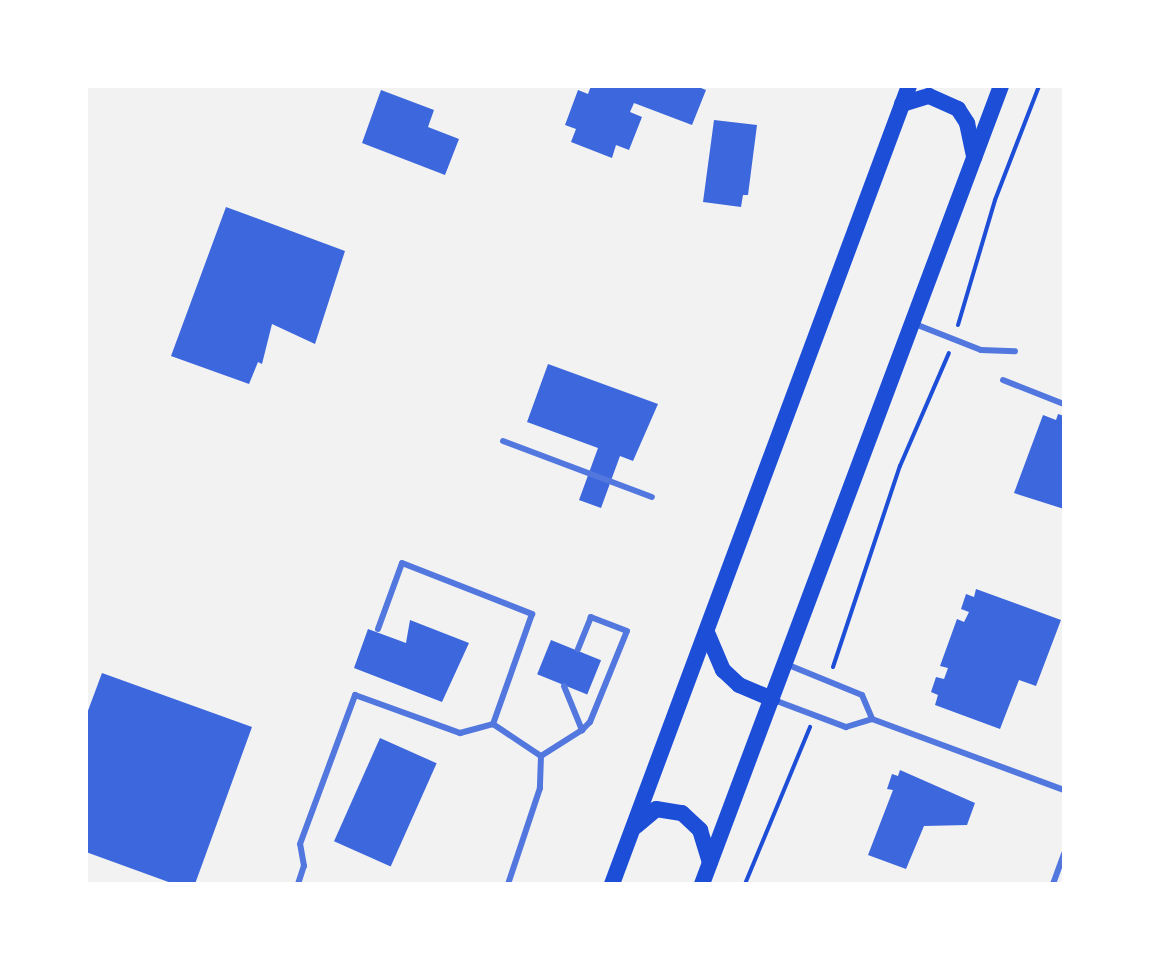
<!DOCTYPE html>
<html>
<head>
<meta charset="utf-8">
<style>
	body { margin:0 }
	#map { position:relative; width:1150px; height:970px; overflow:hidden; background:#f2f2f2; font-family:Helvetica,sans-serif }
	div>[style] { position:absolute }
	.building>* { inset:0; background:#3d67dc; transform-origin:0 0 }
	.path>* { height:4px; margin:-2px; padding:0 2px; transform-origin:2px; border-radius:2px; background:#1d4ed8 }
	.service>* { height:6px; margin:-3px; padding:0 3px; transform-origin:3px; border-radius:3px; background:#5277de }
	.secondary>* { height:16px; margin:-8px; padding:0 8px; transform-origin:8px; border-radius:8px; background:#1d4ed8 }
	span { translate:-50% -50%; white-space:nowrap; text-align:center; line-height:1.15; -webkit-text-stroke:7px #fff; paint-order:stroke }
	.frame { position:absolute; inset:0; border:88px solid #fff; pointer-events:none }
</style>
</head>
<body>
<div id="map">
	<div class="building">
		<i style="clip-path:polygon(591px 86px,696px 86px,706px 90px,692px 125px,634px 103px,630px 112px,642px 117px,629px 150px,616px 145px,612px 158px,571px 142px,576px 129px,565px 125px,578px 90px,588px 94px)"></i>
		<i style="clip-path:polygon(381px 90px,434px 110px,428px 127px,459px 139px,445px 175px,362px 143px)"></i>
		<i style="clip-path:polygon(714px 120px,757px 125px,748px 195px,743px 195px,741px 207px,703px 202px)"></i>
		<i style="clip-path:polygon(226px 207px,345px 251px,315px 344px,272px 324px,262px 364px,258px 362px,249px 384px,171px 356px)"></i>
		<i style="clip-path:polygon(548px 364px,658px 404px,633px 461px,620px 456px,601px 508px,579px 500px,598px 448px,527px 422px)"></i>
		<i style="clip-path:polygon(1058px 414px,1064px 416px,1064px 509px,1014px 493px,1043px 415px,1056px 420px)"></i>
		<i style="clip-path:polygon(976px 589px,1061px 620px,1036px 686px,1019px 680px,1000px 729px,935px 705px,938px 695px,931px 692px,936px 677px,944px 679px,948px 668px,940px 666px,957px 619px,964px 622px,969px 612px,961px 609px,966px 594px,974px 597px)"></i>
		<i style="clip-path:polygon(410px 620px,469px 643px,442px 702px,354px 668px,368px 629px,406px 643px)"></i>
		<i style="left:551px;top:640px;width:54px;height:37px;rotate:22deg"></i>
		<i style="clip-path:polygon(102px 673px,252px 727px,195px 884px,174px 884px,86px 852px,86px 716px)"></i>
		<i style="left:380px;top:738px;width:62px;height:113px;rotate:24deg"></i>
		<i style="clip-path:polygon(900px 770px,975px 803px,967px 825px,924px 826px,906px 869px,868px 855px,893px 790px,887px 789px,892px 774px,898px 776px)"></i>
	</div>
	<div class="path">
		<i style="left:958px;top:325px;width:130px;rotate:-73.5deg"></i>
		<i style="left:995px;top:200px;width:122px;rotate:-68.9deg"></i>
		<i style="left:833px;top:667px;width:212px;rotate:-71.6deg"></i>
		<i style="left:900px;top:466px;width:123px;rotate:-66.6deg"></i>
		<i style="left:745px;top:884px;width:170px;rotate:-67.5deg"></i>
	</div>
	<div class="service">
		<i style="left:915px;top:324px;width:71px;rotate:21.5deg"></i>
		<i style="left:981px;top:350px;width:34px;rotate:2deg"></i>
		<i style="left:1003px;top:380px;width:66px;rotate:21.5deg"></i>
		<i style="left:503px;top:441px;width:159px;rotate:20.6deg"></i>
		<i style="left:378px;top:629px;width:70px;rotate:-70deg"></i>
		<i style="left:402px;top:563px;width:140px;rotate:21.4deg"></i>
		<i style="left:532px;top:614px;width:117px;rotate:109.5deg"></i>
		<i style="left:786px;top:664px;width:82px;rotate:22.2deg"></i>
		<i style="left:862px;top:695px;width:26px;rotate:67deg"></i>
		<i style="left:564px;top:686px;width:48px;rotate:67.8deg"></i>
		<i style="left:582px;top:730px;width:11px;rotate:-45deg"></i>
		<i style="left:590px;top:722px;width:98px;rotate:-67.9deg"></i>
		<i style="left:627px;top:631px;width:39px;rotate:-159deg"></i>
		<i style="left:591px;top:617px;width:35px;rotate:112deg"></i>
		<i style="left:774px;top:700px;width:77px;rotate:20.6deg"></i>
		<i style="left:846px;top:727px;width:27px;rotate:-17deg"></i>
		<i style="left:872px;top:719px;width:205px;rotate:20.3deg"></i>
		<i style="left:541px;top:756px;width:49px;rotate:-32.4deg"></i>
		<i style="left:298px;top:884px;width:19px;rotate:-72deg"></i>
		<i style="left:304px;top:866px;width:22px;rotate:-100deg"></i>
		<i style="left:300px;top:844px;width:159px;rotate:-69.7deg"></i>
		<i style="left:355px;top:695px;width:112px;rotate:19.9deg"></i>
		<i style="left:460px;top:733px;width:34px;rotate:-15deg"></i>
		<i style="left:493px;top:724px;width:58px;rotate:33.7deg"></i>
		<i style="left:541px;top:756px;width:32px;rotate:92deg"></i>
		<i style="left:540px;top:788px;width:101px;rotate:108.4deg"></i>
		<i style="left:1053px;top:884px;width:32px;rotate:-70deg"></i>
	</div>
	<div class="secondary">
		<i style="left:902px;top:104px;width:28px;rotate:-17deg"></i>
		<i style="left:929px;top:96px;width:32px;rotate:24deg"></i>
		<i style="left:958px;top:109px;width:17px;rotate:57deg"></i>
		<i style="left:967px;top:123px;width:35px;rotate:78deg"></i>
		<i style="left:708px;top:635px;width:38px;rotate:67deg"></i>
		<i style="left:723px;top:670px;width:22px;rotate:43deg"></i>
		<i style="left:739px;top:685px;width:36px;rotate:23deg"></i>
		<i style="left:636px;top:826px;width:26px;rotate:-40deg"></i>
		<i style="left:656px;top:809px;width:26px;rotate:9deg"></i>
		<i style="left:682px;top:813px;width:25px;rotate:43deg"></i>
		<i style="left:700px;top:830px;width:34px;rotate:73deg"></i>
		<i style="left:612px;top:884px;width:851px;rotate:-69.59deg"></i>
		<i style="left:702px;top:884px;width:852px;rotate:-69.46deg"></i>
	</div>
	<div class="frame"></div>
</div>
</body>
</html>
